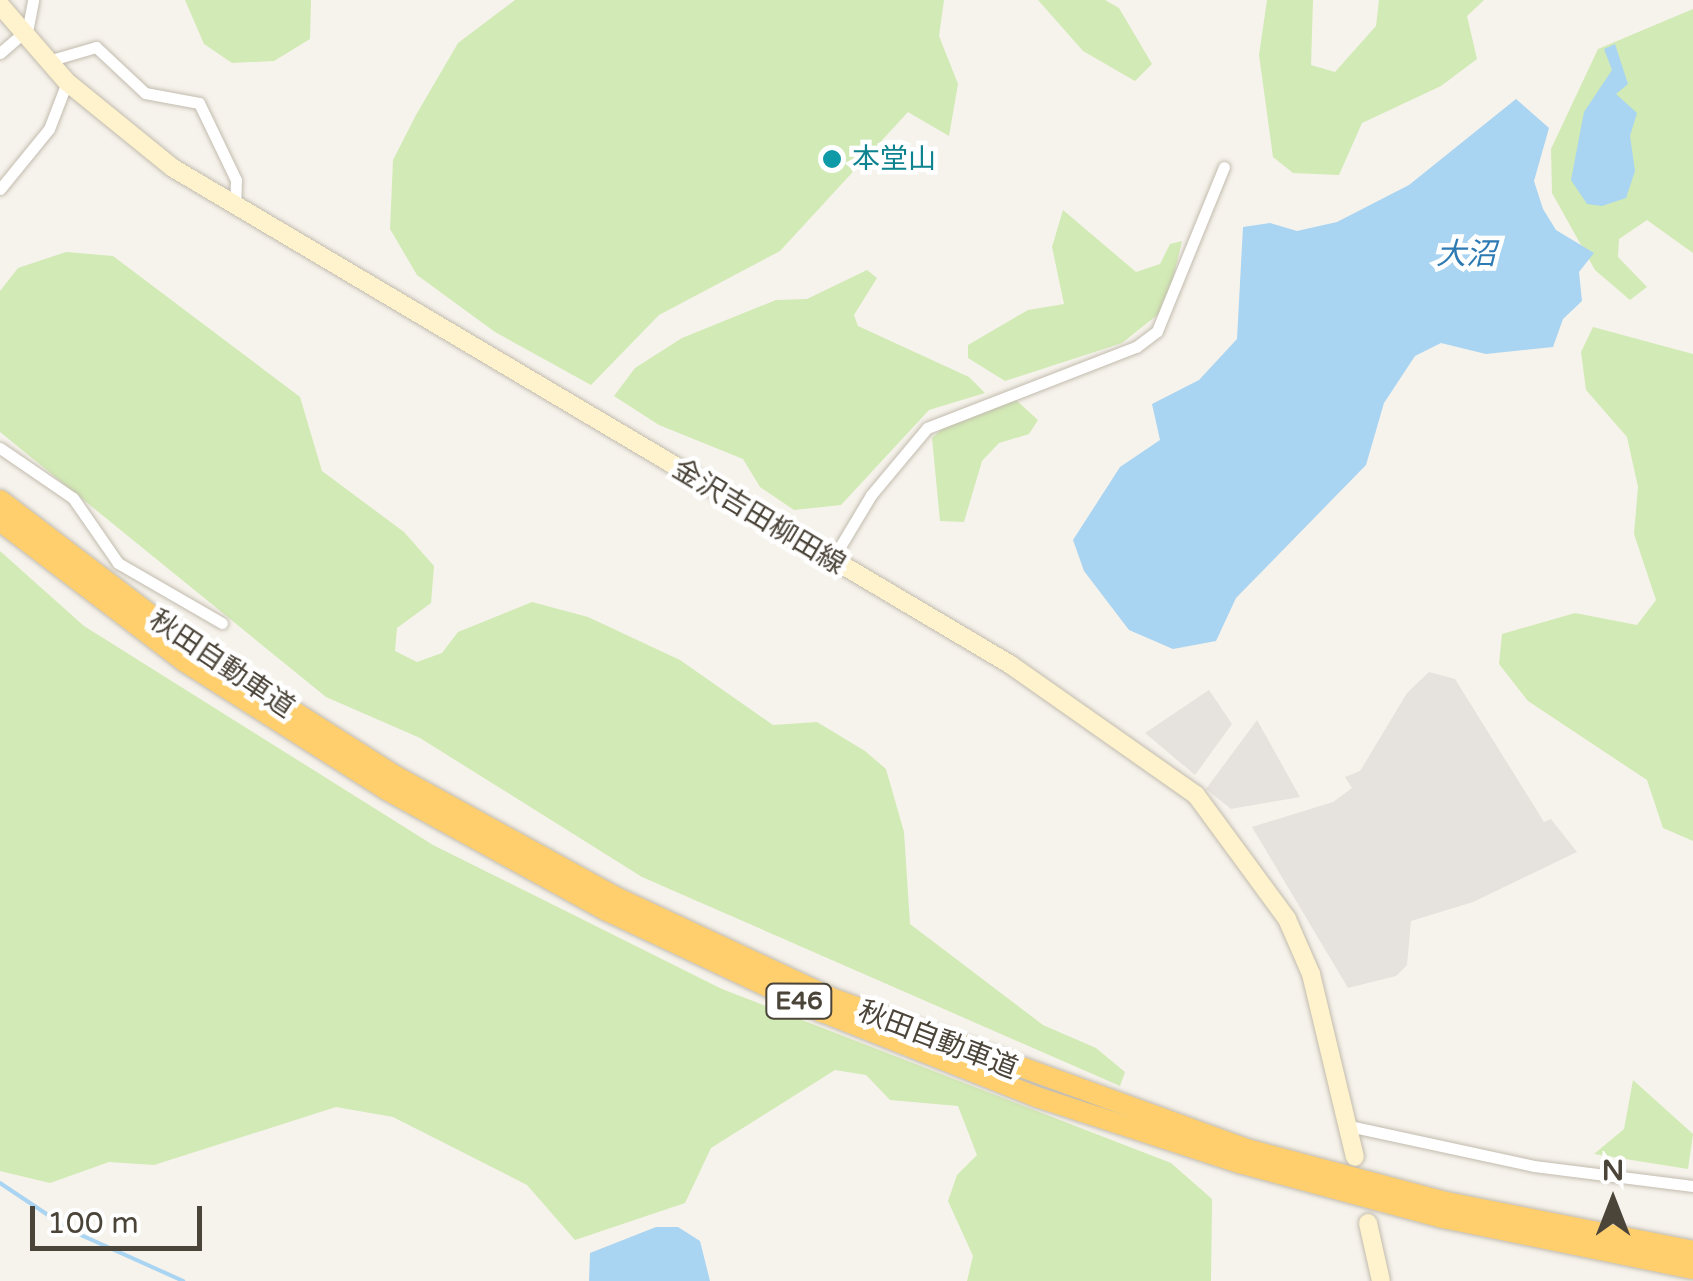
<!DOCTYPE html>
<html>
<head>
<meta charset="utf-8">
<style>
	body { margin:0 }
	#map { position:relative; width:1693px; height:1281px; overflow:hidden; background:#f6f3ec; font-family:"Varela Round","Noto Sans JP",sans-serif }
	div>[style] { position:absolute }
	.industrial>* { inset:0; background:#e6e2dd }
	.green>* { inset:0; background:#d2eab5 }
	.water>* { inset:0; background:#a9d4f2 }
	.stream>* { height:4px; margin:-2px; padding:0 2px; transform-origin:2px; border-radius:2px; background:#a9d4f2 }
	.roads { filter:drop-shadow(0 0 2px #c2bbae) drop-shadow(0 0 2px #c2bbae) }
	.street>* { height:11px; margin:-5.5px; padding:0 5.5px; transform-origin:5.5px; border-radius:5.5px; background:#fff }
	.secondary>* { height:18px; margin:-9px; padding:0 9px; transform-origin:9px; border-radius:9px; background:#fff3cd }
	.highway>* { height:20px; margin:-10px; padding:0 10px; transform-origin:10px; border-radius:10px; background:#ffcf6e }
	.dots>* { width:28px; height:28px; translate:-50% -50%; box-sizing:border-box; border:5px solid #fff; border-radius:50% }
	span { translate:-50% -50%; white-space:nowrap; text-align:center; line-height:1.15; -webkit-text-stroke:9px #fff; paint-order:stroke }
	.shield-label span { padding:2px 8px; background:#fff; border:2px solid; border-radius:8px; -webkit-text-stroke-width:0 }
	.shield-label { font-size:25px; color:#4b4439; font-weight:700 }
	.culture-label { font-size:28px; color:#0d838f }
	.left { translate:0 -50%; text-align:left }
	.street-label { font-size:28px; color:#4b4439 }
	.water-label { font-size:30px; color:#2e7ab2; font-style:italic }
	.north { position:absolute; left:1563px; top:1151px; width:100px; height:100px; -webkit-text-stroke:8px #fff; paint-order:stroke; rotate:0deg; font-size:28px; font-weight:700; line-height:40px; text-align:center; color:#4b4439 }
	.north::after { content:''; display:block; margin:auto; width:35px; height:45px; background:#4b4439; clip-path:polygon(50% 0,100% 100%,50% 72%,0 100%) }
	.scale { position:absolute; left:30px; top:1206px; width:172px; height:45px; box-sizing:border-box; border:5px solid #4b4439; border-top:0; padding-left:12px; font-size:30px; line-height:35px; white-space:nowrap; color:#4b4439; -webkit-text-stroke:8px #fff; paint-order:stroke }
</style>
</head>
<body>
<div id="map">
	<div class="industrial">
		<i style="clip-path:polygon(1429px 672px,1455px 679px,1544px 822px,1551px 819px,1577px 852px,1473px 902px,1411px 921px,1407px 965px,1396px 976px,1348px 988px,1252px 827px,1333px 802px,1352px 788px,1345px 777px,1360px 771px,1407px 693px)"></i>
		<i style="clip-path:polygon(1209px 690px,1232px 724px,1195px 775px,1145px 733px)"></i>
		<i style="clip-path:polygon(1257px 720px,1300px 797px,1231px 809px,1206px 789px)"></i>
	</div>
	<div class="green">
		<i style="clip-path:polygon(185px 0,311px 0,310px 39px,274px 61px,232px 63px,204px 44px)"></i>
		<i style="clip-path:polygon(515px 0,944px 0,939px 36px,958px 84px,949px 136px,908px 112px,780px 251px,659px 315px,591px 385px,495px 332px,417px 275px,390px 229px,393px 160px,416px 115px,458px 43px)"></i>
		<i style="clip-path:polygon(1038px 0,1105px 0,1119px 8px,1152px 64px,1135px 81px,1083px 51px)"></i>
		<i style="clip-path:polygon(1267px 0,1313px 0,1311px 65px,1335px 72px,1376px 26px,1379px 0,1484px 0,1467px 16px,1477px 59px,1441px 86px,1362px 123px,1339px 175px,1293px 173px,1273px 157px,1259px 55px)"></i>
		<i style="clip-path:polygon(1693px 9px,1693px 253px,1647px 220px,1619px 239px,1618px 257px,1647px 287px,1630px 300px,1595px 270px,1552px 193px,1551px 149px,1598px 49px)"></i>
		<i style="clip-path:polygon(1063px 210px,1136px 272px,1160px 264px,1170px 244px,1182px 241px,1166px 308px,1122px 343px,1005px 381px,968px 358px,968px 345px,1028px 310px,1064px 304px,1052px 247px)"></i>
		<i style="clip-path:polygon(66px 252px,113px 256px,300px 397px,322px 471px,404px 532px,434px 566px,431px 603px,397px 628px,395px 651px,417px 662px,442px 653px,458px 632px,532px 602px,588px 617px,680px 660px,773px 725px,817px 722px,865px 751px,886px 769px,904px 832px,910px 924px,1043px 1025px,1096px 1048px,1125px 1072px,1120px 1086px,642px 877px,420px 738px,326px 697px,0 432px,0 291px,18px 268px)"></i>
		<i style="clip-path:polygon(867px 270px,877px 278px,854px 315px,858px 326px,969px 377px,985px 393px,929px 410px,841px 505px,794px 510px,760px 487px,743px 459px,659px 425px,614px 396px,635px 368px,682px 338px,776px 300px,807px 299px)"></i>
		<i style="clip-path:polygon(1593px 327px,1693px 354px,1693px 841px,1663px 828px,1647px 780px,1528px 701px,1499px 664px,1502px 634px,1575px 613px,1637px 625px,1656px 600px,1634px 534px,1638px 487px,1627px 437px,1586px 390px,1581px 352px)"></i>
		<i style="clip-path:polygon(1015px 399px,1038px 420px,1029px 434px,999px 443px,982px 461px,964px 522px,940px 521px,932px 438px,946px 425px)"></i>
		<i style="clip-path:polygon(0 551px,84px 626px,433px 845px,722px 989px,1171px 1163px,1212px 1199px,1211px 1281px,967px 1281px,973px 1256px,948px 1201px,957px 1175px,977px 1155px,958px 1106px,890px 1100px,866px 1075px,835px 1070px,711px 1148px,685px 1203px,575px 1240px,527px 1185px,393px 1117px,336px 1107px,154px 1165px,109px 1162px,50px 1183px,0 1171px)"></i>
		<i style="clip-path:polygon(1633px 1080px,1693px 1134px,1688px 1169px,1594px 1154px,1624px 1129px)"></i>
	</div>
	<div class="water">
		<i style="clip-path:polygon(1615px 44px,1628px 84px,1616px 94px,1637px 113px,1630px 136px,1635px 171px,1626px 198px,1602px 206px,1587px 204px,1571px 180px,1584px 112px,1612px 70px,1604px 49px)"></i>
		<i style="clip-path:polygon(1516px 99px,1549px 128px,1534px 181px,1543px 209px,1556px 230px,1594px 253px,1579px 272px,1582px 301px,1563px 319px,1553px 347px,1486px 354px,1441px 343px,1415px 356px,1384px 403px,1366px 465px,1236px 598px,1216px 641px,1173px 649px,1129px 630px,1084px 571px,1073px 540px,1120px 467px,1160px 440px,1152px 404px,1199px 380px,1237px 339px,1243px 227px,1270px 223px,1297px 231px,1337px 222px,1409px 185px)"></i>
		<i style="clip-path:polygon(656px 1227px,678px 1227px,700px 1241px,710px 1281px,589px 1281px,590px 1253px)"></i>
	</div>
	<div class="stream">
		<i style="left:0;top:1183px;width:87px;rotate:33.7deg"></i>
		<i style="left:72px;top:1231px;width:122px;rotate:24.2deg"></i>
	</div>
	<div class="roads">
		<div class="street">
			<i style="left:26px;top:37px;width:38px;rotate:-79deg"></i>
			<i style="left:0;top:53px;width:30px;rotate:-41deg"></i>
			<i style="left:48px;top:61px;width:50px;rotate:-16.3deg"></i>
			<i style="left:96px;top:47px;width:67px;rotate:43.2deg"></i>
			<i style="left:145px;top:93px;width:55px;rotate:10.5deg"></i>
			<i style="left:199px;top:103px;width:85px;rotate:64.3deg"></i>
			<i style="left:236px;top:180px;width:24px;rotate:92deg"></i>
			<i style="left:0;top:189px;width:77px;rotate:-50.8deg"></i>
			<i style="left:49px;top:129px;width:50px;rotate:-69deg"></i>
			<i style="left:0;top:448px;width:88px;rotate:34.4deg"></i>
			<i style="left:73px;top:498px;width:79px;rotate:55.3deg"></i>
			<i style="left:118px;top:563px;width:120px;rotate:30deg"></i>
			<i style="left:832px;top:560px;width:76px;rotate:-59deg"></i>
			<i style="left:871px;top:495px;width:87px;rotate:-50.1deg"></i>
			<i style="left:927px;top:428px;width:224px;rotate:-21.2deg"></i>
			<i style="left:1136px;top:347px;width:26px;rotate:-37deg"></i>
			<i style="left:1157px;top:331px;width:177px;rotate:-67.8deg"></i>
			<i style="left:1349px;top:1126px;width:189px;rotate:12.2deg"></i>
			<i style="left:1534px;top:1166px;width:160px;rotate:7.2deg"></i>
		</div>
		<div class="secondary">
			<i style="left:0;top:5px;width:102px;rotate:49deg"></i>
			<i style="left:67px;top:82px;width:136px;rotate:39.1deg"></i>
			<i style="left:173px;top:168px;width:974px;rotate:30.67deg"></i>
			<i style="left:1011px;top:665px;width:226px;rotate:35.1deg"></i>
			<i style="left:1196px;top:795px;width:154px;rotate:53.7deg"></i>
			<i style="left:1287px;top:919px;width:60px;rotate:66.4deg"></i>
			<i style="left:1311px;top:974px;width:188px;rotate:76.5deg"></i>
			<i style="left:1368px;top:1223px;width:59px;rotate:77.4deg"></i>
		</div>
		<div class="highway">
			<i style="left:0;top:500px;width:244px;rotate:37.3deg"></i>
			<i style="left:194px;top:648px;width:237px;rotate:32.4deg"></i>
			<i style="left:394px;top:775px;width:253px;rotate:28.8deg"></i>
			<i style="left:616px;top:897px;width:235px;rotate:25.1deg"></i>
			<i style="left:829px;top:997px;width:441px;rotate:20deg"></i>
			<i style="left:1243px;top:1148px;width:210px;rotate:14.9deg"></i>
			<i style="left:1446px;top:1202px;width:252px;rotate:11.2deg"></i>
			<i style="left:0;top:521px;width:233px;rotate:37.3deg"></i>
			<i style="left:185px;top:662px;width:237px;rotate:32.4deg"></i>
			<i style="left:385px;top:789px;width:253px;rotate:28.8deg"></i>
			<i style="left:607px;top:911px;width:238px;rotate:25.2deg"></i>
			<i style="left:822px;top:1012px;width:231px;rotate:21.6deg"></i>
			<i style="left:1037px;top:1097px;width:213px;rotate:18.1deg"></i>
			<i style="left:1239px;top:1163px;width:211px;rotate:15.1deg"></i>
			<i style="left:1443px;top:1218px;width:255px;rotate:11.5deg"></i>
		</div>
	</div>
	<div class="dots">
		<i style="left:832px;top:159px;background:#0f9aa8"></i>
	</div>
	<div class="shield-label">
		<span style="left:799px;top:1001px">E46</span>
	</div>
	<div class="culture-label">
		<span class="left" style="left:852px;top:159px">本堂山</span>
	</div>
	<div class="street-label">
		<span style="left:759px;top:517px;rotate:31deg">金沢吉田柳田線</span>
		<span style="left:222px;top:664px;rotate:34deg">秋田自動車道</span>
		<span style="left:938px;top:1040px;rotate:21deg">秋田自動車道</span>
	</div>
	<div class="water-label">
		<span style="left:1466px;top:255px">大沼</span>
	</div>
	<div class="north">N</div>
	<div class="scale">100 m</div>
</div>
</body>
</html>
